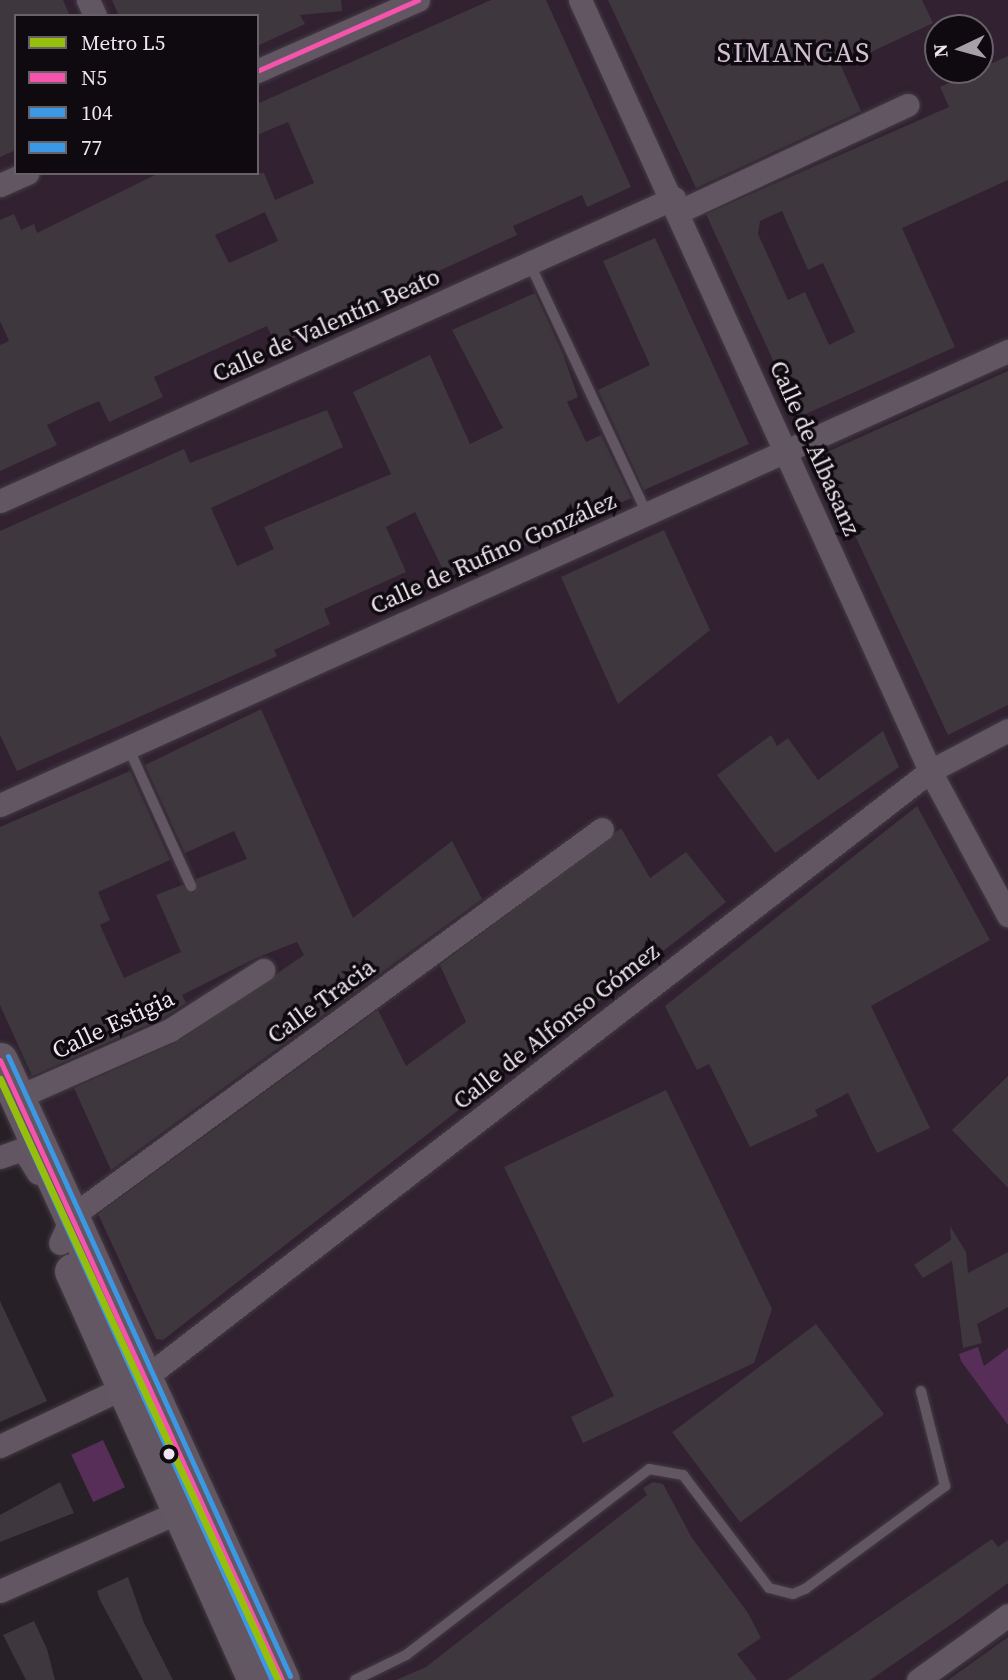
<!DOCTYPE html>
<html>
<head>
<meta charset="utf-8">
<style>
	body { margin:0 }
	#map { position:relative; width:1008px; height:1680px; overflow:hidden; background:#272027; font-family:"Source Serif 4",serif }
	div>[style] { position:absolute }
	.built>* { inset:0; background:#312131 }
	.green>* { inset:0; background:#562e58; transform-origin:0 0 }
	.building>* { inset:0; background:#3e383e; transform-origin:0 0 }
	.roads { filter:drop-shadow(0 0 2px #423c42) drop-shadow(0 0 2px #423c42) }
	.lane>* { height:10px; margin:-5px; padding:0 5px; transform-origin:5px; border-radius:5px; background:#625662 }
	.street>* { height:23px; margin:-11.5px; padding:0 11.5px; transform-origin:11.5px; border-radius:11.5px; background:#625662 }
	.primary>* { height:35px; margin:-17.5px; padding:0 17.5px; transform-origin:17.5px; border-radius:17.5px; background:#635763 }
	.bus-1>* { height:5px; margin:-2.5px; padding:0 2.5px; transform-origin:2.5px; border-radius:2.5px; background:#f653ac }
	.bus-2>* { height:5px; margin:-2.5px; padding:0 2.5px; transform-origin:2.5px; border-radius:2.5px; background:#3a98e4 }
	.bus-3>* { height:5px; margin:-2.5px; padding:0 2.5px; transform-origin:2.5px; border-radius:2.5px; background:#3a98e4 }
	.metro-1>* { height:7px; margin:-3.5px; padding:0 3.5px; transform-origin:3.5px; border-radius:3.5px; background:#96bf0d }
	.dots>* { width:19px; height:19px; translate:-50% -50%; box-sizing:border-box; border:4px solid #0f0a0f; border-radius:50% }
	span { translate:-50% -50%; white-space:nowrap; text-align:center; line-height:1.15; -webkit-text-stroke:7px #0f0a0f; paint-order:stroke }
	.street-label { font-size:24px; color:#eee5ee }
	.quarter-label { font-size:28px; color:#d2c1d3; letter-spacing:2px }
	.legend { position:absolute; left:14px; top:14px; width:245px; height:161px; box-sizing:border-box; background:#0f0a0f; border:2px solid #686268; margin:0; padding:9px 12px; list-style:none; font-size:21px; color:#eee5ee }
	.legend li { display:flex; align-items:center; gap:14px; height:35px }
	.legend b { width:35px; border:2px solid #686268 }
	.north { position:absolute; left:924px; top:14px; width:70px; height:70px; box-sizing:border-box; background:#0f0a0f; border:2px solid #686268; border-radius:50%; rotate:265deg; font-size:19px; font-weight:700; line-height:28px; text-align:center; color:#eee5ee }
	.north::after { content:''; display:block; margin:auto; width:24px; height:32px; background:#a8a0a8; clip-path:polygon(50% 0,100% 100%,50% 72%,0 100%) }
</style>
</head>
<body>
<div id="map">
	<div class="built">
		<i style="clip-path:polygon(evenodd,0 0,1008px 0,1008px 1680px,282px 1680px,0 1060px,0 0,16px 16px,257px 16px,257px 173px,16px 173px,16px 16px,0 0,938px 28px,980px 28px,980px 70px,938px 70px,938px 28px)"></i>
	</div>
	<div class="green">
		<i style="clip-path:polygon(978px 1347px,984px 1366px,1008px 1348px,1008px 1425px,961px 1361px,959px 1354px)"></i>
		<i style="left:103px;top:1440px;width:52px;height:35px;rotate:65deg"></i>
	</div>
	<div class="building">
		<i style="clip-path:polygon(0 0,63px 0,70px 16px,16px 16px,16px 150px,0 157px)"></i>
		<i style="clip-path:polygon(112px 0,341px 0,342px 11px,300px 15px,305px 24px,257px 46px,257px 16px,119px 16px)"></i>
		<i style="clip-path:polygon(evenodd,491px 0,546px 0,631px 187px,587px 207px,582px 195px,513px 226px,517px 235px,276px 346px,267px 326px,154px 377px,163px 397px,109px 422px,99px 401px,78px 410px,47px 425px,57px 445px,0 471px,0 345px,9px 341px,0 321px,0 220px,14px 214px,21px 230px,34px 224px,37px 233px,159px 173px,264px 173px,275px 200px,314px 183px,288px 122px,257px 135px,257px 104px,491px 0,265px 212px,278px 241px,229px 263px,215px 235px,265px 212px)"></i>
		<i style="clip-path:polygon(608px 0,922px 0,933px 23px,841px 66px,861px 111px,696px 188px)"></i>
		<i style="clip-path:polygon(evenodd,1008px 56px,1008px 180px,902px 228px,955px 347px,799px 417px,706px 214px,949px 107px,940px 87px,1008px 56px,782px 211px,808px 270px,823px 263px,855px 332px,829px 345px,805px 292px,788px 300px,758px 234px,760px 221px,782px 211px)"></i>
		<i style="clip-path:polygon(655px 238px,749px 444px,644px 490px,598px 390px,650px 365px,603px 261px)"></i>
		<i style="clip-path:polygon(535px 293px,563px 354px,578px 397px,567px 402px,586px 442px,601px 435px,631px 498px,448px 580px,415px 512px,386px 527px,406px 572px,324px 609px,330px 624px,274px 650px,277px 656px,17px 771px,0 735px,0 531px,184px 449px,190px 463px,327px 410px,343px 447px,211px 508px,237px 566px,274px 549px,264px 527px,391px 474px,353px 392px,430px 355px,470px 444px,503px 428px,452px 330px)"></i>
		<i style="clip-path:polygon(1008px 371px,1008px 705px,948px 735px,818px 456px)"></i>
		<i style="clip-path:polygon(664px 530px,710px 630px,618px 704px,561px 577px)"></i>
		<i style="clip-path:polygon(261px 709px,353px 918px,452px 841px,482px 899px,111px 1170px,74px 1088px,177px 1042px,304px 955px,297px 942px,256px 958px,182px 995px,186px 1003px,163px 1018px,32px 1076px,0 1005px,0 827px,130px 771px,170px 860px,98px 892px,110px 920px,100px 925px,124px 978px,181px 952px,156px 895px,182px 885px,194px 893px,196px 879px,247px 859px,234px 831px,185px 853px,145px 765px)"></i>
		<i style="clip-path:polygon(883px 731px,899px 767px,775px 853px,717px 775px,771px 735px,777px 746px,788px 738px,818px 780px)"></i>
		<i style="clip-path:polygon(917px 806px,990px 940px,871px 1006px,930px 1128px,877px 1153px,848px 1093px,815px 1110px,818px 1116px,750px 1147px,709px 1064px,697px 1070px,665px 1006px)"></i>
		<i style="clip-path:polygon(621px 828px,650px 878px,686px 852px,726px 902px,163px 1340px,156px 1339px,98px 1214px,378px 1010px,406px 1066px,466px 1022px,440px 965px)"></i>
		<i style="clip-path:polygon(1008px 1076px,1008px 1188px,952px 1130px)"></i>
		<i style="clip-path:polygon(666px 1090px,772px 1309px,754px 1363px,583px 1443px,571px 1417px,614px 1396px,504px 1167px)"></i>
		<i style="clip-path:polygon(950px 1226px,966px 1252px,968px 1273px,1008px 1252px,1008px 1307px,977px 1324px,982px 1343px,963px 1348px,952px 1261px,923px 1278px,914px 1265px,951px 1240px)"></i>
		<i style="clip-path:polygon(0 1301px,47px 1401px,0 1422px)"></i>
		<i style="left:816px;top:1324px;width:113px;height:180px;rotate:53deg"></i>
		<i style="clip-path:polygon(60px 1482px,74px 1513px,0 1542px,0 1515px)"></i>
		<i style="clip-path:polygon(653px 1482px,663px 1484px,692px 1538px,748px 1613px,761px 1638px,737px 1654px,757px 1680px,396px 1680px,426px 1667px,647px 1495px,643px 1488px)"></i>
		<i style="clip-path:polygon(992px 1539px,998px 1547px,1008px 1540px,1008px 1583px,959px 1619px,870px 1680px,787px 1680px)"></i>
		<i style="clip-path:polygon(128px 1577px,144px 1623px,173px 1680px,143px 1680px,100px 1600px,97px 1591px)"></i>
		<i style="clip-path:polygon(34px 1621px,47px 1649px,55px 1680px,26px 1680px,3px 1635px)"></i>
		<i style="clip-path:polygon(1008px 1637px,1008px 1680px,948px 1680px)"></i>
	</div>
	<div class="roads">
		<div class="lane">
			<i style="left:529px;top:262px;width:276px;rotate:64.9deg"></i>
			<i style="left:128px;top:747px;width:153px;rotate:65.6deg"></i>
			<i style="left:355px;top:1680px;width:57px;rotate:-26.1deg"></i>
			<i style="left:406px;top:1655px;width:306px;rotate:-37.4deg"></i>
			<i style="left:649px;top:1469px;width:35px;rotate:10deg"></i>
			<i style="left:683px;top:1475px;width:142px;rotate:52.7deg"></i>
			<i style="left:769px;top:1588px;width:25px;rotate:14deg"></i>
			<i style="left:793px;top:1594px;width:13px;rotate:-23deg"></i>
			<i style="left:805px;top:1589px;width:174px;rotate:-36.3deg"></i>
			<i style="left:945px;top:1486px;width:98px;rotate:-104.2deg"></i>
		</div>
		<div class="street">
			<i style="left:88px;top:0;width:17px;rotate:66deg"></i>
			<i style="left:580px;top:0;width:847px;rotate:65.58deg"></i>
			<i style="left:930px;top:771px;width:164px;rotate:61.6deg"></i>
			<i style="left:257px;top:71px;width:176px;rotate:-23.8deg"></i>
			<i style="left:0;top:185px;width:30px;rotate:-24deg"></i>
			<i style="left:680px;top:211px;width:251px;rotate:-25deg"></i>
			<i style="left:0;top:501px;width:739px;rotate:-24.21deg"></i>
			<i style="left:0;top:805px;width:1106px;rotate:-24.25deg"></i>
			<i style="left:18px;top:1097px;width:166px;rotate:-23.8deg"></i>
			<i style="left:170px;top:1030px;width:111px;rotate:-32.8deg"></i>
			<i style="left:0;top:1157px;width:24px;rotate:-19deg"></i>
			<i style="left:23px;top:1149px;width:28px;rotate:58deg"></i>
			<i style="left:60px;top:1243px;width:30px;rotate:-66deg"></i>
			<i style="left:72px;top:1216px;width:656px;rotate:-36.14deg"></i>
			<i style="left:0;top:1446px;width:161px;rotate:-25.3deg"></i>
			<i style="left:146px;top:1377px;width:991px;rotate:-37.7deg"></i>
			<i style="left:930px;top:771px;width:88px;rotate:-27.7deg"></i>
			<i style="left:0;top:1591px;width:195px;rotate:-23.9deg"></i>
			<i style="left:178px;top:1512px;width:16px;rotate:7deg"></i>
			<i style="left:918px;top:1680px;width:111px;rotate:-35.8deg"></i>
		</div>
		<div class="primary">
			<i style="left:0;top:1060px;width:681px;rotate:65.54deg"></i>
			<i style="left:72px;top:1271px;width:448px;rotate:65.9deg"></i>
		</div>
	</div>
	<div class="bus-1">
		<i style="left:257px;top:71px;width:176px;rotate:-23.8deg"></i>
		<i style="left:0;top:1060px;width:681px;rotate:65.54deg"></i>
	</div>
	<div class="bus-2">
		<i style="left:0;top:1081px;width:658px;rotate:65.58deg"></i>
	</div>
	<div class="bus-3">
		<i style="left:8px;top:1056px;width:681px;rotate:65.54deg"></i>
	</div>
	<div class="metro-1">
		<i style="left:0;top:1079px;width:662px;rotate:65.18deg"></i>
	</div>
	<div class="dots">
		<i style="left:169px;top:1454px;background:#eee5ee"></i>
	</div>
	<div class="street-label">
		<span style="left:326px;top:325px;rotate:-24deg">Calle de Valentín Beato</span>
		<span style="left:815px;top:448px;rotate:66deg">Calle de Albasanz</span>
		<span style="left:493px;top:553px;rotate:-24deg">Calle de Rufino González</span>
		<span style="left:321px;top:1001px;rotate:-36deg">Calle Tracia</span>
		<span style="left:113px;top:1024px;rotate:-25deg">Calle Estigia</span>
		<span style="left:556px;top:1026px;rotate:-38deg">Calle de Alfonso Gómez</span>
	</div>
	<div class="quarter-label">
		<span style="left:794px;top:52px">SIMANCAS</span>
	</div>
	<ul class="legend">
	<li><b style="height:9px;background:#96bf0d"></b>Metro L5</li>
	<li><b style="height:9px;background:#f653ac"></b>N5</li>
	<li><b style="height:9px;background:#3a98e4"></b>104</li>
	<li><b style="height:9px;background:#3a98e4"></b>77</li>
	</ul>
	<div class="north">N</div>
</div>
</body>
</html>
